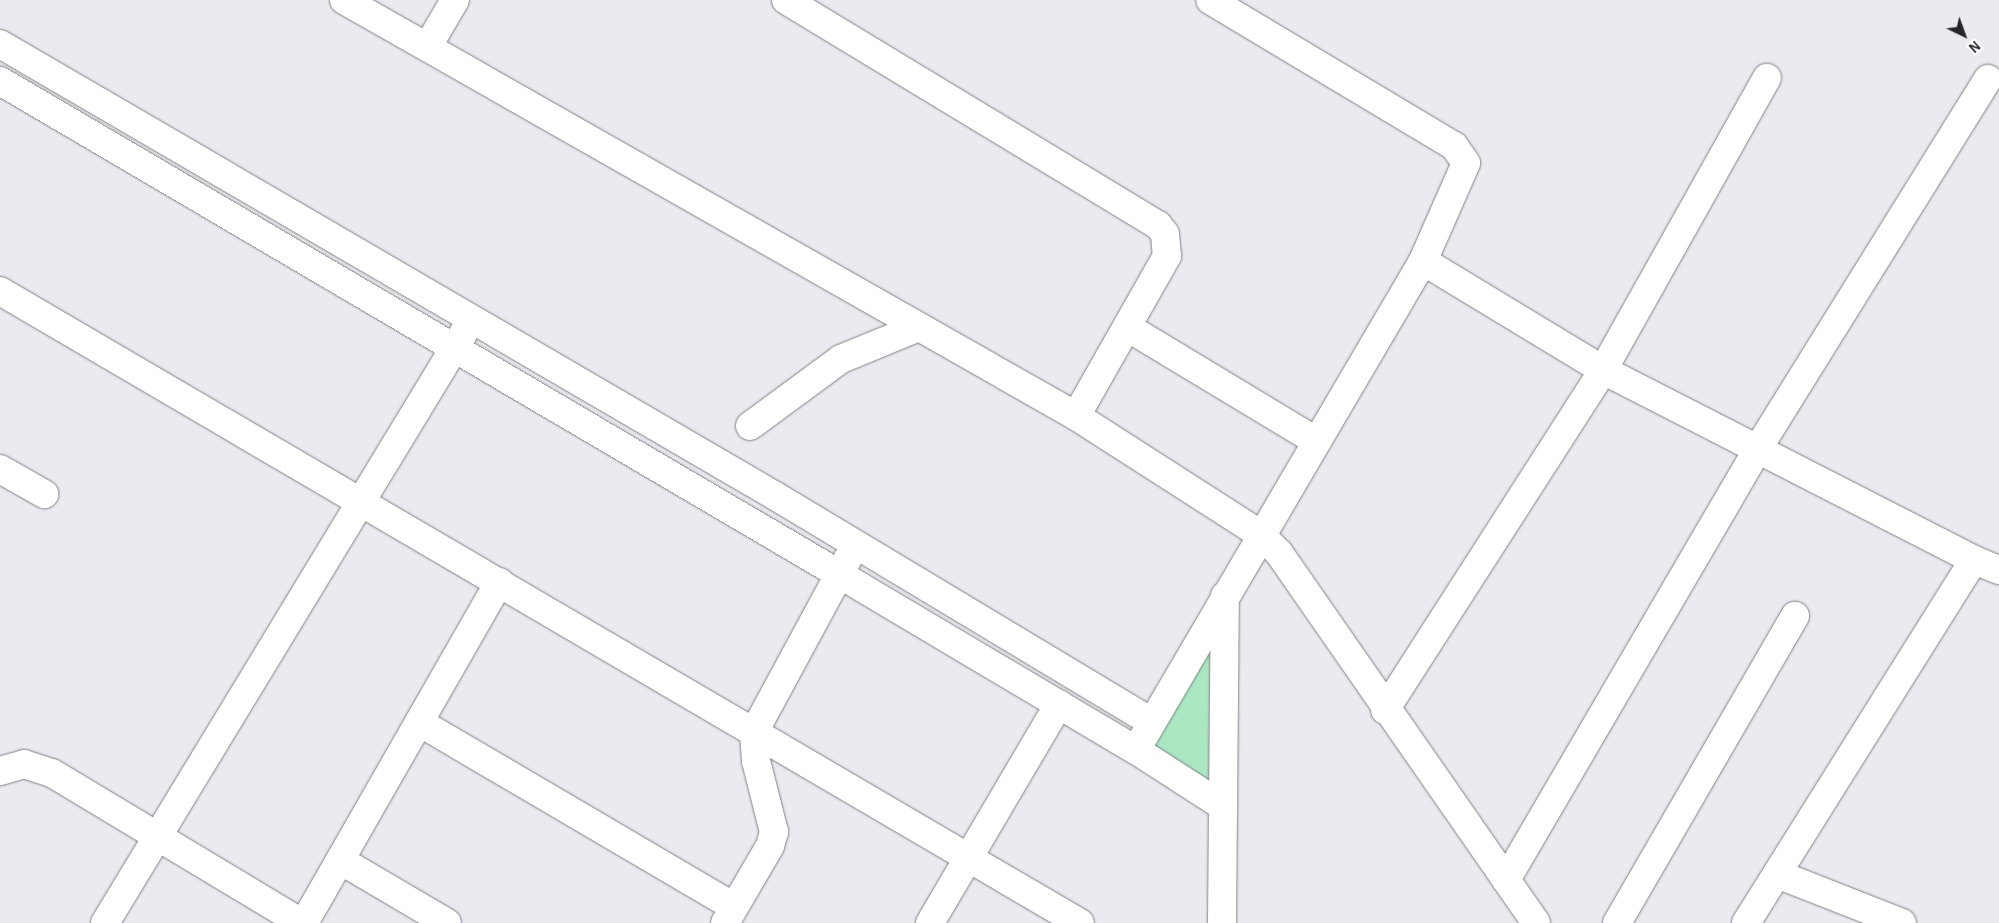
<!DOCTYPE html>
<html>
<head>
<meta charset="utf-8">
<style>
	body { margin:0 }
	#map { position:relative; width:1999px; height:923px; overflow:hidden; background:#eaebf0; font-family:"Alegreya Sans",sans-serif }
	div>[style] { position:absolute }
	.green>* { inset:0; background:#abe7c3 }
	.roads { filter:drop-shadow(0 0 1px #828286) drop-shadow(0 0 1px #828286) }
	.minor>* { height:28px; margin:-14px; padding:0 14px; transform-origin:14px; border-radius:14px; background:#fff }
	span { translate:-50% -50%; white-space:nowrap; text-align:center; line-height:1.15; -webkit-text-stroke:4px #fff; paint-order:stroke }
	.north { position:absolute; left:1939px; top:10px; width:50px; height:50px; -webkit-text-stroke:4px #fff; paint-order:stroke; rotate:138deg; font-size:14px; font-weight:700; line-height:20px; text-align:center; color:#252627 }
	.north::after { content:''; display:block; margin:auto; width:18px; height:22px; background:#252627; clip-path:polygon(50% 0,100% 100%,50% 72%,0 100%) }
</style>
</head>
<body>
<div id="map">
	<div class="green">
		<i style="clip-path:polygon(1212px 641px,1215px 786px,1152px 745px)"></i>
	</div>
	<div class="roads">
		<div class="minor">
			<i style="left:344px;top:0;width:842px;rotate:29.61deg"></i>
			<i style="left:1076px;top:416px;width:219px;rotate:32.7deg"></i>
			<i style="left:1260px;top:534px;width:27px;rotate:45deg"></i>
			<i style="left:1279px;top:553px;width:450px;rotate:55.2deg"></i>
			<i style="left:786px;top:0;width:435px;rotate:31.2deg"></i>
			<i style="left:1158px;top:225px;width:11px;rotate:52deg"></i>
			<i style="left:1165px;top:234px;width:22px;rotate:85deg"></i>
			<i style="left:1167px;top:256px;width:184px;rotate:119.6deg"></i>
			<i style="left:0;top:44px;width:899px;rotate:30.24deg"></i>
			<i style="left:777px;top:497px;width:437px;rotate:31deg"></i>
			<i style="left:428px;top:46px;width:53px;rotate:-59.6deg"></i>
			<i style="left:0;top:81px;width:973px;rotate:30.44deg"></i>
			<i style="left:839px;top:574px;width:345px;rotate:30.7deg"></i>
			<i style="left:1136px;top:750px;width:103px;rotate:32.8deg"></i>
			<i style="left:1423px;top:261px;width:210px;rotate:31.2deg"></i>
			<i style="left:1603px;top:370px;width:417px;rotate:27.1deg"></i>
			<i style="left:1974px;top:560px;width:27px;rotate:22deg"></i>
			<i style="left:0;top:291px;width:1251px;rotate:30.34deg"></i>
			<i style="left:1127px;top:327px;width:221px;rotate:31.1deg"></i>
			<i style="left:750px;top:426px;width:113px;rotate:-36.4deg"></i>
			<i style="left:841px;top:359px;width:84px;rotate:-22.3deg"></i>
			<i style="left:0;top:469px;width:51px;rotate:29.6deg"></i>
			<i style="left:1385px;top:710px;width:404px;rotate:-57.3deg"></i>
			<i style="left:1603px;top:370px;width:335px;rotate:-60.7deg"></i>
			<i style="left:419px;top:722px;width:365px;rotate:30.4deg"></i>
			<i style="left:1143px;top:738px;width:553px;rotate:-59.59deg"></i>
			<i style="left:1423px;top:261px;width:107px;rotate:-66.3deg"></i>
			<i style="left:1466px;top:163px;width:21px;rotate:-125deg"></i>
			<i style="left:1454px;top:146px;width:284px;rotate:-149.1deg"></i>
			<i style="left:0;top:771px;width:25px;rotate:-16deg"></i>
			<i style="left:24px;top:764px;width:29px;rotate:18deg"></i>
			<i style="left:52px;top:773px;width:292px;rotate:31deg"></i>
			<i style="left:340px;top:860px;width:124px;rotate:30.5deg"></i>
			<i style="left:1777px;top:874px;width:134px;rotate:21.4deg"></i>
			<i style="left:1506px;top:880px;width:498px;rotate:-59.7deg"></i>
			<i style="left:1757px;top:450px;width:437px;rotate:-58.1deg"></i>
			<i style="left:105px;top:923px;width:691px;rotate:-58.72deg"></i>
			<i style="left:304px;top:923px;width:393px;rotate:-60.2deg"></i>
			<i style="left:725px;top:923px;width:89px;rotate:-59.7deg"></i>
			<i style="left:770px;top:846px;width:15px;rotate:-74deg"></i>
			<i style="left:774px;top:832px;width:73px;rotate:-104.2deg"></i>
			<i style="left:756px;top:761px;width:29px;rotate:-94deg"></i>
			<i style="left:754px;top:732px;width:198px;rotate:-61.6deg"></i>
			<i style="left:930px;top:923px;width:254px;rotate:-59.5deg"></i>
			<i style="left:1222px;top:923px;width:327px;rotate:-89.5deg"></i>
			<i style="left:1617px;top:923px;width:355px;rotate:-59.9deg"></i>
			<i style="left:1746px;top:923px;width:429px;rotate:-57.9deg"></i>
		</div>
	</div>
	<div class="north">N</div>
</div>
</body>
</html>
